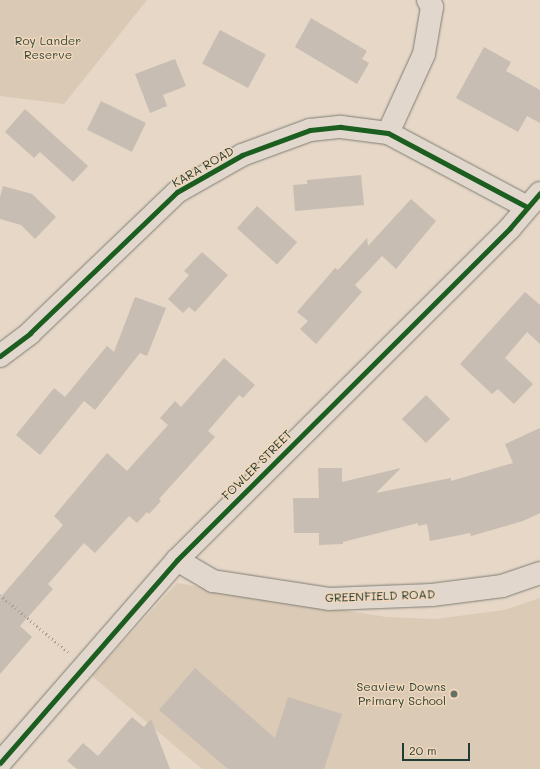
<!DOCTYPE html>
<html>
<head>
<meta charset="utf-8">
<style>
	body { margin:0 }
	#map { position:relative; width:540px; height:769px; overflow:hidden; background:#e6d7c7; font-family:Mali,sans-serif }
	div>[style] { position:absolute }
	.built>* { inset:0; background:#dbcab5 }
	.green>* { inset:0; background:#dac9b4 }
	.building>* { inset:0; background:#c7bdb2; transform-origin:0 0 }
	.path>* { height:2.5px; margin-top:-1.25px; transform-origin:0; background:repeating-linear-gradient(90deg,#a29e95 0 1px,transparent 0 4px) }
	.roads { filter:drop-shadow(0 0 1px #7e7d74) drop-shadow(0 0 1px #7e7d74) }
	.minor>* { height:22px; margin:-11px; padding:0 11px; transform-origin:11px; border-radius:11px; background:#e1d7cc }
	.cycleway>* { height:5px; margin:-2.5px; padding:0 2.5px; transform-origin:2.5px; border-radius:2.5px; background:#1b5e20 }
	.dots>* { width:11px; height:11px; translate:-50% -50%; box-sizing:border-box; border:2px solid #f3d7ba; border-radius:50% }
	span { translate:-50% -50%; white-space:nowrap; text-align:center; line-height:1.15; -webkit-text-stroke:3px #f3d7ba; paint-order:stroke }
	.park-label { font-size:12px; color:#314a3f }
	.street-label { font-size:12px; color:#1f3d34 }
	.poi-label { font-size:12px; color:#1f3d34 }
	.right { translate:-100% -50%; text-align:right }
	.scale { position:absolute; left:402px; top:743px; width:68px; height:18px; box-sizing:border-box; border:2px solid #1f3d34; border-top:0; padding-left:5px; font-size:12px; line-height:14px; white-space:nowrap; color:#1f3d34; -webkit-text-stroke:3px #f3d7ba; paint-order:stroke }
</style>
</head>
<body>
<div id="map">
	<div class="built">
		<i style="clip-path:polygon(177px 583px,386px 617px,435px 619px,504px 610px,540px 598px,540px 769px,202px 769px,92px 676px)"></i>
	</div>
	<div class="green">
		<i style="clip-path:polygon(0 0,147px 0,64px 104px,0 96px)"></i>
	</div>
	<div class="building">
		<i style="clip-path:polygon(311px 18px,367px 51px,362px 59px,369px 63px,357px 84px,295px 47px)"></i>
		<i style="left:220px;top:30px;width:52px;height:38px;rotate:28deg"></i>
		<i style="clip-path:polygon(484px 47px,511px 62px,506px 71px,540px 90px,540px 123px,527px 116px,518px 132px,456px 98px)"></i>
		<i style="clip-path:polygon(175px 59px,186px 86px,163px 95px,167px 106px,150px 113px,135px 74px)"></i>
		<i style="left:101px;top:101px;width:50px;height:32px;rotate:26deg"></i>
		<i style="clip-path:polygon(25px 109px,88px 166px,73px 182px,40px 152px,34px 158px,5px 132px)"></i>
		<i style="clip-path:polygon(361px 175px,364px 205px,295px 211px,293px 185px,307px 184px,307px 180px)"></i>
		<i style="clip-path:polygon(3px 186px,32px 194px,56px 217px,35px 239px,21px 225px,0 219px,0 197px)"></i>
		<i style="clip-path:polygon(411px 199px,436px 221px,396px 269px,382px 256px,355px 285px,362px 292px,316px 344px,300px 329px,308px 321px,297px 312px,335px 268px,338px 270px,367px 238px,368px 246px)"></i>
		<i style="left:257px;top:206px;width:54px;height:30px;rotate:42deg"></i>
		<i style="clip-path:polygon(202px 252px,228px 275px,195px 312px,189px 307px,183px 313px,168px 299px,189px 275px,184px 271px)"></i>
		<i style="clip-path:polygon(525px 292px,540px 305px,540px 344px,527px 332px,505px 358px,533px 384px,514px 404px,498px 389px,492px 394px,460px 364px)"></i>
		<i style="clip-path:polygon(135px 297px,166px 308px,147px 356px,140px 353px,95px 410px,84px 401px,40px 455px,16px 435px,54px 388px,65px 397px,107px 346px,114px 352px)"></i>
		<i style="clip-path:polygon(224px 358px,255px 385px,243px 398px,239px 395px,208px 431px,215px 437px,159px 499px,161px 501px,149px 514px,147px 512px,137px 523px,129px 516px,95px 553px,84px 543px,48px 584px,53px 589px,20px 626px,32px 637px,0 674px,0 598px,63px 525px,54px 516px,107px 453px,127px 471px,168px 425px,160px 418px,175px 401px,181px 407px)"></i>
		<i style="left:426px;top:395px;width:34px;height:34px;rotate:45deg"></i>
		<i style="clip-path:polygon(540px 428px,540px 513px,523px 521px,471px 536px,470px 533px,430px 541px,427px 524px,418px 526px,418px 523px,343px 542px,343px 544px,319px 545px,319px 533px,294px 533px,293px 498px,319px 498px,318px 468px,342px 468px,342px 482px,401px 468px,376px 493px,451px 478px,451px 481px,513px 463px,505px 444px)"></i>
		<i style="clip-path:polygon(195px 668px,275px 738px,288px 697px,342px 714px,324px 769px,228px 769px,159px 710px)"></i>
		<i style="clip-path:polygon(132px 717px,144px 727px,151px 719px,170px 769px,77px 769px,67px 761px,83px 743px,98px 756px)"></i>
	</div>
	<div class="path">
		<i style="left:0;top:595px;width:89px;rotate:40deg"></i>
	</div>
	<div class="roads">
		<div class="minor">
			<i style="left:388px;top:133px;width:87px;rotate:-65.5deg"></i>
			<i style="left:424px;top:54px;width:48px;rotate:-80.3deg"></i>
			<i style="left:432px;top:7px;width:8px;rotate:-120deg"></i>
			<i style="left:0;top:356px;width:38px;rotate:-37deg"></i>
			<i style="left:30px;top:333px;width:204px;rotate:-43.8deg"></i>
			<i style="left:177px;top:192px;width:75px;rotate:-29.6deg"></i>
			<i style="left:242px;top:155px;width:72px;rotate:-20.2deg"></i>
			<i style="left:310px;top:130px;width:31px;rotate:-6deg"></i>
			<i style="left:341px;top:127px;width:47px;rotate:7.3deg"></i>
			<i style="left:388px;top:133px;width:157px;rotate:28deg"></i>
			<i style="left:177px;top:560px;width:42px;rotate:30.3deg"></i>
			<i style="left:213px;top:581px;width:117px;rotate:8.8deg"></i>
			<i style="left:329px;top:599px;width:103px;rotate:-2.2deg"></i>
			<i style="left:432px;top:595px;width:71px;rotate:-7.3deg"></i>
			<i style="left:502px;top:586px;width:40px;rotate:-18.9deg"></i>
			<i style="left:0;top:763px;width:269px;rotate:-48.9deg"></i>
			<i style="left:177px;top:560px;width:470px;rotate:-44.9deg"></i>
			<i style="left:510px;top:228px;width:46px;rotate:-49.4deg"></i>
		</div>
	</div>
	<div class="cycleway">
		<i style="left:0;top:356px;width:38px;rotate:-37deg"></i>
		<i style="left:30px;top:333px;width:204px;rotate:-43.8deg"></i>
		<i style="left:177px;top:192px;width:75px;rotate:-29.6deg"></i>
		<i style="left:242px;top:155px;width:72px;rotate:-20.2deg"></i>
		<i style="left:310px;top:130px;width:31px;rotate:-6deg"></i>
		<i style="left:341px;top:127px;width:47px;rotate:7.3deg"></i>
		<i style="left:388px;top:133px;width:157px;rotate:28deg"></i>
		<i style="left:0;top:763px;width:269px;rotate:-48.9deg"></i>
		<i style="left:177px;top:560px;width:470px;rotate:-44.9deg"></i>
		<i style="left:510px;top:228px;width:46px;rotate:-49.4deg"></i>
	</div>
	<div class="dots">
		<i style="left:454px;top:694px;background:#657367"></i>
	</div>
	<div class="park-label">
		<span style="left:48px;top:48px">Roy Lander<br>Reserve</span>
	</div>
	<div class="street-label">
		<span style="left:203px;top:167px;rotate:-30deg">KARA ROAD</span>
		<span style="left:257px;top:465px;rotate:-45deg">FOWLER STREET</span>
		<span style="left:380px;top:596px;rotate:-2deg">GREENFIELD ROAD</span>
	</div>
	<div class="poi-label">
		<span class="right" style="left:446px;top:694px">Seaview Downs<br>Primary School</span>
	</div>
	<div class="scale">20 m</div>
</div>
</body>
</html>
